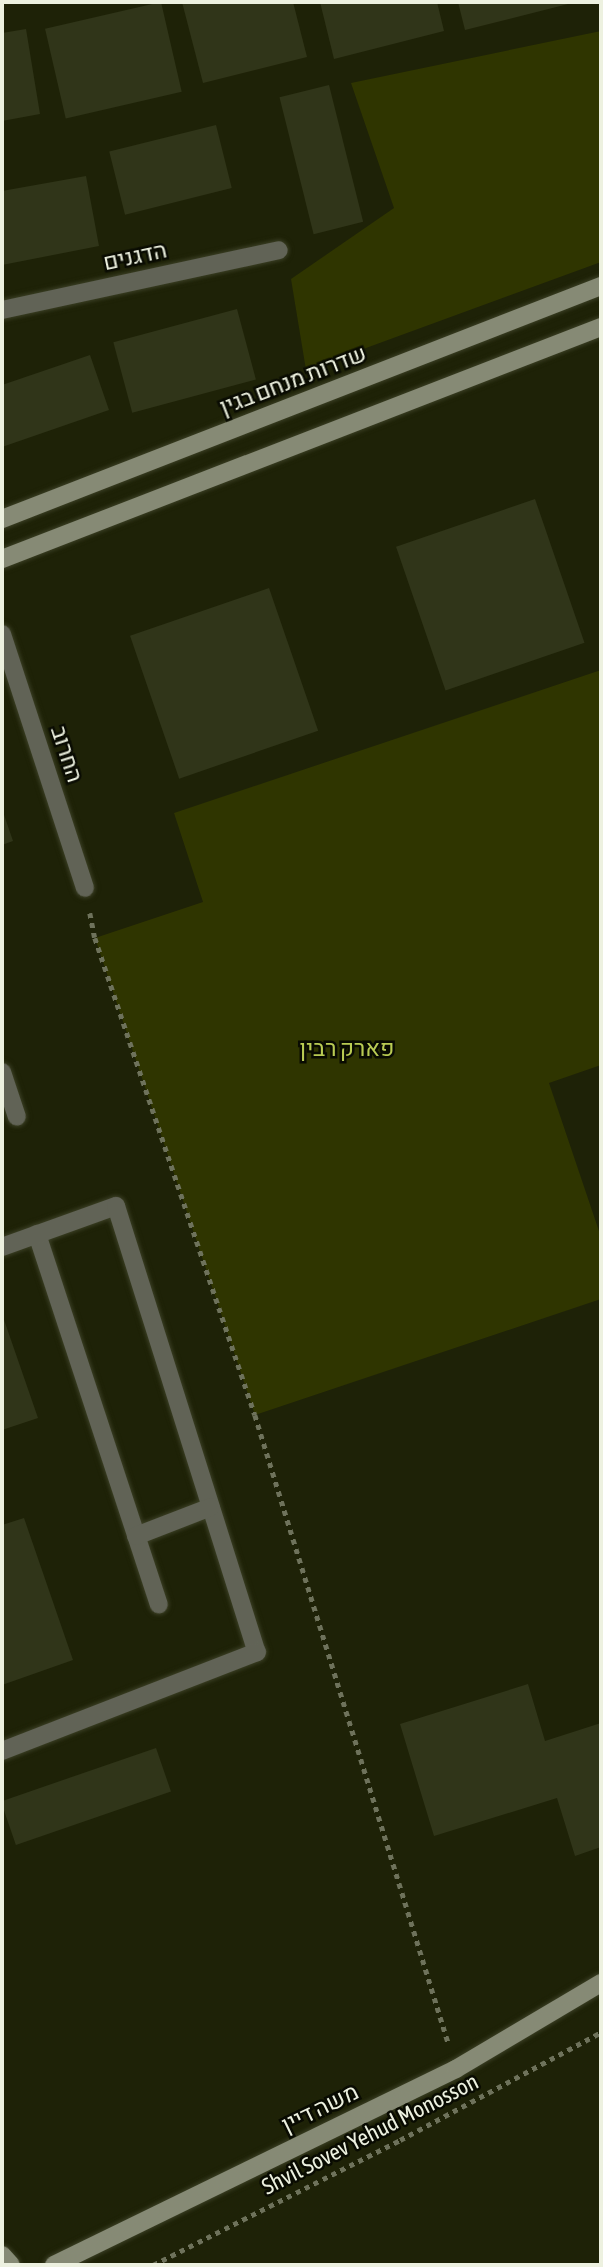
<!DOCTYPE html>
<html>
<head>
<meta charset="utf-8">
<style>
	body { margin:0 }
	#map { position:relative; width:603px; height:2267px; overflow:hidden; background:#1e2207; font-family:"Asap Condensed",Heebo,sans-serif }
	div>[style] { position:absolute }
	.green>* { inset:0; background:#2f3500 }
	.building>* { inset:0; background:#303519; transform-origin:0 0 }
	.path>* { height:4.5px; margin-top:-2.25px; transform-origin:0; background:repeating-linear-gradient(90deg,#6e725b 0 5px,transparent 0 10px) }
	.roads { filter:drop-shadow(0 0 2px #3b3f25) drop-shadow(0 0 2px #3b3f25) }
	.lane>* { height:18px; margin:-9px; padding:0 9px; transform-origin:9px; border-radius:9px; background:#616356 }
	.street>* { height:18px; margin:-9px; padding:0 9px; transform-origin:9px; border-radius:9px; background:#616356 }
	.secondary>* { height:18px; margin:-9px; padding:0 9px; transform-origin:9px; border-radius:9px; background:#868a75 }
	span { translate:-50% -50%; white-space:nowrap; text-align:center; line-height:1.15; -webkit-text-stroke:5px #090b02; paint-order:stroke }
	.street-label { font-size:23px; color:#edf1e0 }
	.park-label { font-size:23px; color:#b9cb53 }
	.frame { position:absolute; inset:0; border:4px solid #edf1e0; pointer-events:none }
</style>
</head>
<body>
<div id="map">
	<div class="green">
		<i style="clip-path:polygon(601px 31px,601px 262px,306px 370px,291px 279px,394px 208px,351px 83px)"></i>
		<i style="clip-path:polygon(601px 670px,601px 1065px,549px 1083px,601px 1237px,601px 1299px,255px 1415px,95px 938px,203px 902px,174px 813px)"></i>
	</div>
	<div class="building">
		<i style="left:161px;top:2px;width:92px;height:119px;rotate:77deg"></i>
		<i style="clip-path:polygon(182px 2px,293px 2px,307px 57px,203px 83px)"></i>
		<i style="clip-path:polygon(320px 2px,437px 2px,444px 31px,334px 59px)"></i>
		<i style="clip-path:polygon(458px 2px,572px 2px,572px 3px,465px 30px)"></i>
		<i style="clip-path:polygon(26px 29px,40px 114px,2px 121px,2px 33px)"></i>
		<i style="left:329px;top:85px;width:141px;height:51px;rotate:76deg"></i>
		<i style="left:216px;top:125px;width:65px;height:110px;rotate:76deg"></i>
		<i style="clip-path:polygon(86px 176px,99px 246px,2px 265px,2px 191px)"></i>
		<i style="left:237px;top:309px;width:73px;height:128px;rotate:75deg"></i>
		<i style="clip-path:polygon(90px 355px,109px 410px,2px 447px,2px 385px)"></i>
		<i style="left:535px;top:499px;width:152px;height:147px;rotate:71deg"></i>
		<i style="left:269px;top:588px;width:151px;height:147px;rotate:71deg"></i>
		<i style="clip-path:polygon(2px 809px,13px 841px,2px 845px)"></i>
		<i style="clip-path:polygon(2px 1314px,38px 1418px,2px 1430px)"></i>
		<i style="clip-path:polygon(24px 1518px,73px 1660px,2px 1685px,2px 1525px)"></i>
		<i style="clip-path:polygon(528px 1684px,545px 1741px,601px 1723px,601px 1847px,575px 1856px,557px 1798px,434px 1836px,400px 1724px)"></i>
		<i style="left:156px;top:1748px;width:46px;height:164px;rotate:71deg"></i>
	</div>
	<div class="path">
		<i style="left:90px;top:913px;width:25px;rotate:79deg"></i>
		<i style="left:95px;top:938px;width:503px;rotate:71.46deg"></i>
		<i style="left:255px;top:1415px;width:656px;rotate:72.89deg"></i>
		<i style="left:153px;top:2265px;width:277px;rotate:-26.8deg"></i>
		<i style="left:400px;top:2140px;width:228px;rotate:-28.2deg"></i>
	</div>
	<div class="roads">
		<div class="lane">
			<i style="left:2px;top:1072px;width:47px;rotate:71.6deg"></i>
			<i style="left:37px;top:1234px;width:390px;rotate:71.8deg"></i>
			<i style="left:2px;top:1247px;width:121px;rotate:-19.8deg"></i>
			<i style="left:116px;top:1206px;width:468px;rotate:72.5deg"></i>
			<i style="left:257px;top:1652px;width:274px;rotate:158.8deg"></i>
			<i style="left:136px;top:1536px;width:80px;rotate:-21.1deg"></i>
		</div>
		<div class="street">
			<i style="left:2px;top:310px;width:283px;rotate:-12.2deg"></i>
			<i style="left:2px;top:634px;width:267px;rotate:71.9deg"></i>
		</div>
		<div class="secondary">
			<i style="left:2px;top:519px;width:643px;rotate:-21.26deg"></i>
			<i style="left:2px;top:559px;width:642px;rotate:-21.17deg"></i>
			<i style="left:2px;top:2255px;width:13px;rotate:48deg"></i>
			<i style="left:54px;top:2265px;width:447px;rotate:-26deg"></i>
			<i style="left:456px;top:2069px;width:169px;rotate:-30.7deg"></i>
		</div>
	</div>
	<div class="street-label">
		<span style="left:135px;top:256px;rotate:-12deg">הדגנים</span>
		<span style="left:293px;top:380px;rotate:-21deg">שדרות מנחם בגין</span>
		<span style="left:67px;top:754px;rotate:72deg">החרוב</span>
		<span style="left:320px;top:2108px;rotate:-26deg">משה דיין</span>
		<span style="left:370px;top:2134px;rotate:-27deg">Shvil Sovev Yehud Monosson</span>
	</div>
	<div class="park-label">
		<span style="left:347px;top:1048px">פארק רבין</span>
	</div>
	<div class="frame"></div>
</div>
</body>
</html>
